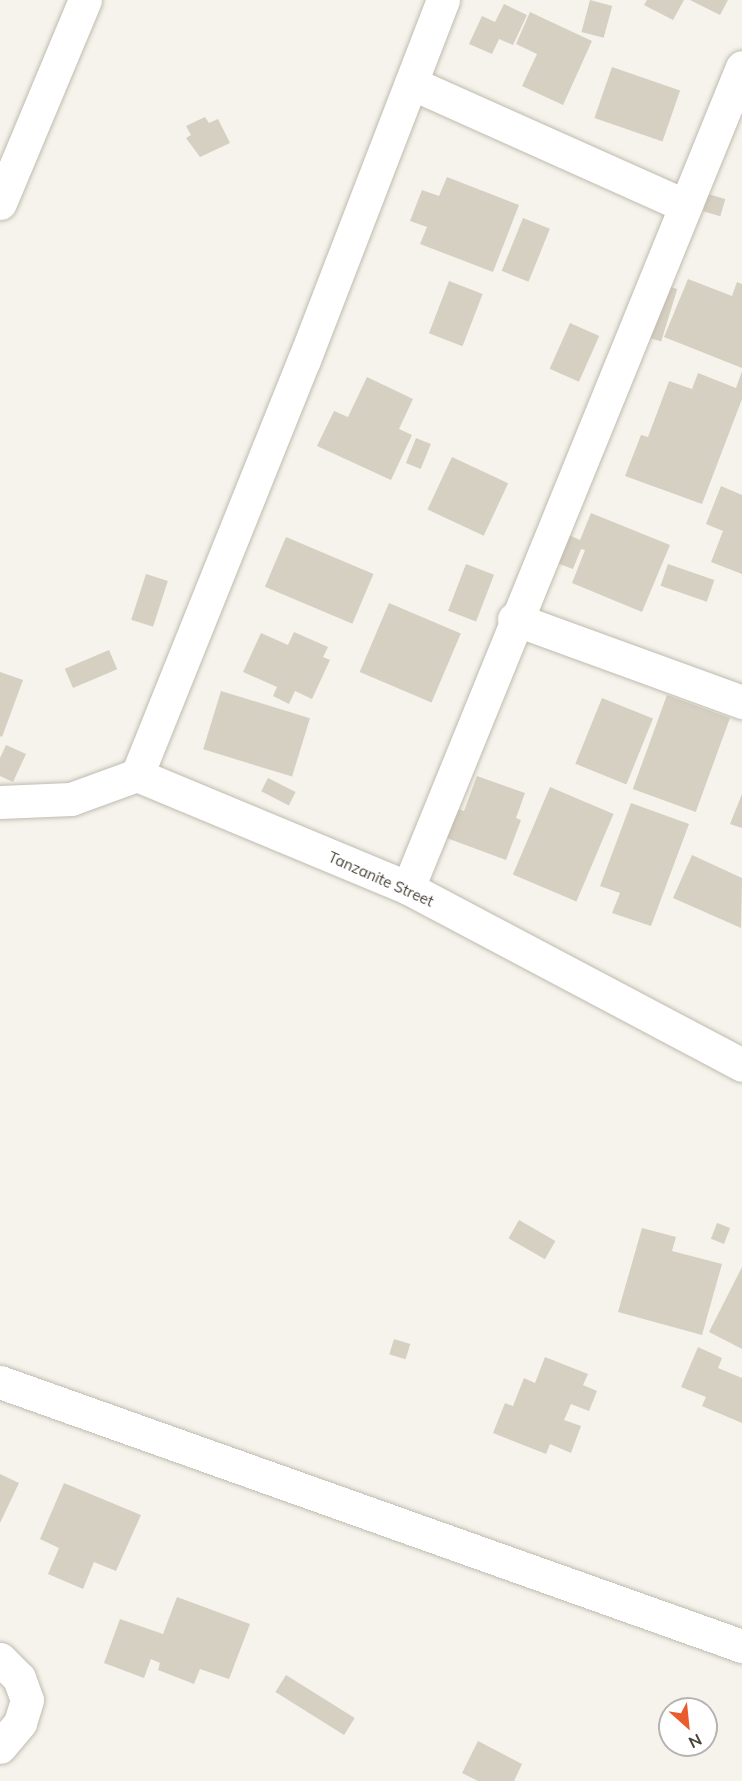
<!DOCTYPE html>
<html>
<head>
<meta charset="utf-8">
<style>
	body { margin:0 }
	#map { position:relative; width:742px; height:1781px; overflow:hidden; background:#f5f3ec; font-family:Mulish,sans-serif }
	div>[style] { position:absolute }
	.building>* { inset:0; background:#d6d0c2; transform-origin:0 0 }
	.roads { filter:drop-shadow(0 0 2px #c0bbaf) drop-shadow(0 0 2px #c0bbaf) }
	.minor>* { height:33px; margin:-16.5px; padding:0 16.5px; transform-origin:16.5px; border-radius:16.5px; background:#fff }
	span { translate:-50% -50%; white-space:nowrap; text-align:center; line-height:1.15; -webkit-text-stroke:6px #fff; paint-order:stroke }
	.street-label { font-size:15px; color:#49443a }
	.north { position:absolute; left:658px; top:1697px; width:60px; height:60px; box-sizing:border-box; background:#fff; border:2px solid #b6b4b0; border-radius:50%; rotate:153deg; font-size:16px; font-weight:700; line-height:24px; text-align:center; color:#49443a }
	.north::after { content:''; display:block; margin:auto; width:21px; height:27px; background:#ea5c2e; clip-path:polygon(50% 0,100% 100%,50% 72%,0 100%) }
</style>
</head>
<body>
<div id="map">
	<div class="building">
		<i style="left:590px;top:0;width:23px;height:33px;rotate:15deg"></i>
		<i style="clip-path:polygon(647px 0,684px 0,673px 20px,644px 5px)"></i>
		<i style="clip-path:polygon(690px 0,728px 0,720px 15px)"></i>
		<i style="clip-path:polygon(504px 4px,527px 15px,513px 45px,499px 39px,492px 54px,469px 44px,482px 16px,495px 22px)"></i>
		<i style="clip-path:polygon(530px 12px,592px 41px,563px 105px,522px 86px,537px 54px,516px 44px)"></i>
		<i style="left:612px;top:67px;width:72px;height:54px;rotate:19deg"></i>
		<i style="clip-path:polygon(205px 117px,209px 123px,218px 119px,230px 143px,200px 157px,186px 138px,191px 135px,186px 126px)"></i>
		<i style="clip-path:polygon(447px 177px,519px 205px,493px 272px,420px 244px,427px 227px,410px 221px,422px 190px,439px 196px)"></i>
		<i style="left:708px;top:194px;width:18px;height:18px;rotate:16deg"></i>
		<i style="left:523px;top:218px;width:29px;height:57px;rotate:22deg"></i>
		<i style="clip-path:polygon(688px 279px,732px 296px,737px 282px,742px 284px,742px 368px,664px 337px)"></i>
		<i style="left:449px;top:281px;width:36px;height:56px;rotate:21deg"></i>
		<i style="left:661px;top:284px;width:17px;height:55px;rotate:17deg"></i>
		<i style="left:570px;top:323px;width:32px;height:50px;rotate:24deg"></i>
		<i style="clip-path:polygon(742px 371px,742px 399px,702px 504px,625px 476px,641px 435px,648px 437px,669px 381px,692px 389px,698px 373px,736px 388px)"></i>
		<i style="clip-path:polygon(367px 377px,413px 399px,399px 429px,412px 435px,391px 480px,317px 446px,334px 411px,348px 417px)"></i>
		<i style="left:416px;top:438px;width:16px;height:27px;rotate:22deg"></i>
		<i style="left:452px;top:457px;width:62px;height:58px;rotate:25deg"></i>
		<i style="clip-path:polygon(721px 486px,742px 495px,742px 574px,711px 562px,723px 531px,706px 524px)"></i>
		<i style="clip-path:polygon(591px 513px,670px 545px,642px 612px,572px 583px,585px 550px,581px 549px,573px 569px,551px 561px,562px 532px,580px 540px)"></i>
		<i style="left:286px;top:537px;width:95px;height:54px;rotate:23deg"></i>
		<i style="left:466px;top:564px;width:30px;height:50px;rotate:21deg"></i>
		<i style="left:668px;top:564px;width:49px;height:23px;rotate:19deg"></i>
		<i style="left:146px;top:574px;width:23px;height:48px;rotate:18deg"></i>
		<i style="left:389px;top:603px;width:78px;height:75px;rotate:23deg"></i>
		<i style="clip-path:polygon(294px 632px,328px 647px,323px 657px,330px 660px,312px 699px,295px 691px,289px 704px,273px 696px,277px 687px,243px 672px,261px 633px,288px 645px)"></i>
		<i style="left:109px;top:650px;width:21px;height:48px;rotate:67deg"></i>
		<i style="clip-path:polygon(0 672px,23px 680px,2px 737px,0 736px)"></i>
		<i style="left:221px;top:691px;width:93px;height:61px;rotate:17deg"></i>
		<i style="left:667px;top:695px;width:67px;height:100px;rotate:20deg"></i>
		<i style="left:602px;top:698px;width:55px;height:71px;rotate:22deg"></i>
		<i style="clip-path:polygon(6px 745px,26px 754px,13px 782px,0 776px,0 758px)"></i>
		<i style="clip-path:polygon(477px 776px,525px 793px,516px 818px,521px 820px,506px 860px,444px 837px,455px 808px,464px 811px)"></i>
		<i style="left:268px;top:778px;width:31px;height:15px;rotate:27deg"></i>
		<i style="left:550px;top:787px;width:69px;height:95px;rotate:23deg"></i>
		<i style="clip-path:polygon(742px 794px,742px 828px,730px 824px)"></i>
		<i style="clip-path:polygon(631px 803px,689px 824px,651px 926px,612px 913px,620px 893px,600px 886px)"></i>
		<i style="clip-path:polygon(692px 855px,742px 878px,741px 928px,673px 898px)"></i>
		<i style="left:519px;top:1220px;width:42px;height:21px;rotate:30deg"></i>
		<i style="left:717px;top:1223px;width:14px;height:17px;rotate:21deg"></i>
		<i style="clip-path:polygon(642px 1228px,676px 1237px,672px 1251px,722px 1264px,702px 1335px,618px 1312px)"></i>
		<i style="clip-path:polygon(742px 1267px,742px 1349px,709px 1332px)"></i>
		<i style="left:394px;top:1339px;width:17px;height:16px;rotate:17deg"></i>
		<i style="clip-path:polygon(698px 1347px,722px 1358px,718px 1368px,742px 1378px,742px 1423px,702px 1406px,706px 1397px,681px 1387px)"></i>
		<i style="clip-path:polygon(545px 1357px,588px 1374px,583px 1385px,597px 1391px,589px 1411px,571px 1404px,564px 1420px,581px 1426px,571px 1453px,550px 1444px,546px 1454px,493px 1433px,505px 1403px,513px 1406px,524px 1378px,535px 1383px)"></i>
		<i style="clip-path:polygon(0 1474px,19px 1483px,0 1523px)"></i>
		<i style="clip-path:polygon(64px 1483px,141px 1515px,116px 1571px,94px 1562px,83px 1589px,48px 1574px,59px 1548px,40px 1539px)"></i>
		<i style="clip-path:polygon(177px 1597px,250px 1624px,229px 1679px,200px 1669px,194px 1684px,158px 1670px,160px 1663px,151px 1659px,144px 1678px,104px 1663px,120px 1619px,163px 1634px)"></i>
		<i style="left:286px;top:1675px;width:81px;height:20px;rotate:32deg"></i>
		<i style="clip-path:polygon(478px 1741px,522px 1764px,514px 1781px,478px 1781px,462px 1773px)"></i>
	</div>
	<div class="roads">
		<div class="minor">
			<i style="left:411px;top:83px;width:299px;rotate:24.1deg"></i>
			<i style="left:0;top:203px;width:220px;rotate:-67.3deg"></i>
			<i style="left:514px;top:619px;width:243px;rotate:20deg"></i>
			<i style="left:137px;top:775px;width:447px;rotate:-68.1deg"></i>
			<i style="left:304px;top:360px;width:386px;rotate:-68.9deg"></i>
			<i style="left:0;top:802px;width:71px;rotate:-2.4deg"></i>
			<i style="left:71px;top:799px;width:70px;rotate:-20deg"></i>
			<i style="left:137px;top:775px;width:294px;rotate:22.6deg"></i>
			<i style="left:408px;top:888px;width:378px;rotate:27.9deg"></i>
			<i style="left:408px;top:888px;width:886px;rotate:-67.86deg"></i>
			<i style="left:0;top:1382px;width:788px;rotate:19.59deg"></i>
			<i style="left:0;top:1659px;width:27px;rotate:45deg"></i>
			<i style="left:19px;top:1678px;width:23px;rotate:70deg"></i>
			<i style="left:27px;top:1700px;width:24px;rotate:107deg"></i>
			<i style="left:20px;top:1723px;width:31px;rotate:130deg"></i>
		</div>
	</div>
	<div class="street-label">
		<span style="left:381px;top:879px;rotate:24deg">Tanzanite Street</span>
	</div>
	<div class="north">N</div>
</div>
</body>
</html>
